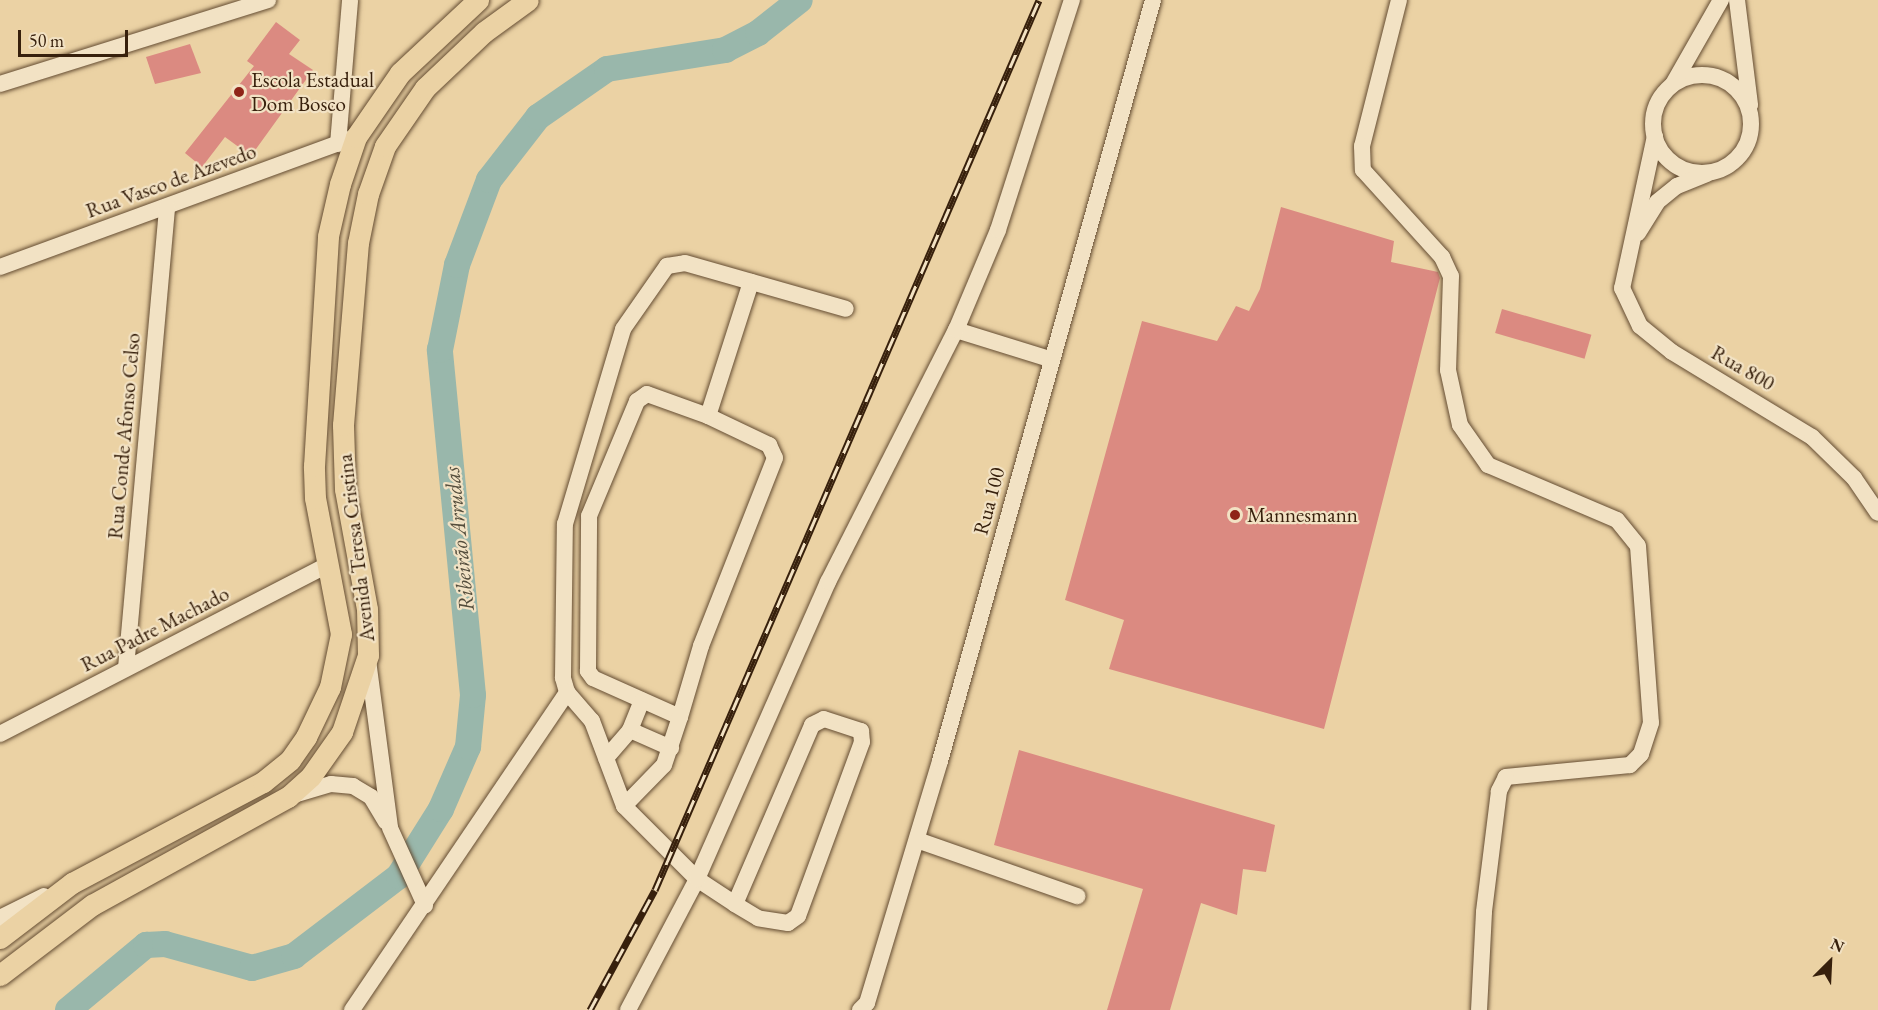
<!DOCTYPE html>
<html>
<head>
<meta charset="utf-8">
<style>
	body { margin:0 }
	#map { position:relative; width:1878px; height:1010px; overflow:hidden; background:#ebd2a4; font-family:"EB Garamond",serif }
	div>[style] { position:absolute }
	.river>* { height:26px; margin:-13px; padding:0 13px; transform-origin:13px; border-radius:13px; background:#99b7ab }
	.building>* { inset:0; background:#db8a81; transform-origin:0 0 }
	.roads { filter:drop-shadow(0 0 2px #644c32) drop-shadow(0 0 2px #644c32) }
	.minor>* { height:16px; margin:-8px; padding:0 8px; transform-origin:8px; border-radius:8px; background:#f2e2c4 }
	.minor>.ring { margin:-8px; padding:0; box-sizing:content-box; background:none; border:16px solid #f2e2c4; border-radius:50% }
	.major>* { height:21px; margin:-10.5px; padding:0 10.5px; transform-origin:10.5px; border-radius:10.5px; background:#ebd2a4 }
	.rail>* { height:7px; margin-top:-3.5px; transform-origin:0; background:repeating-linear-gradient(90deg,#f2e2c4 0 14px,#37200c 0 28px); box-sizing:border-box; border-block:2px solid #37200c }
	.dots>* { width:16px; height:16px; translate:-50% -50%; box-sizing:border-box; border:3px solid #f2e2c4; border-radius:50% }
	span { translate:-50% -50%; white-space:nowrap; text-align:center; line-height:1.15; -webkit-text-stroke:4.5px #f2e2c4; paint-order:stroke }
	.poi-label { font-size:21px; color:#37200c }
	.left { translate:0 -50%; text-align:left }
	.street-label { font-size:21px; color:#37200c }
	.water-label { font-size:22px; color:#544d3c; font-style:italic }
	.north { position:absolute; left:1800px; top:932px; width:60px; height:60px; -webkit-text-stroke:4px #f2e2c4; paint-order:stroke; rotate:24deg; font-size:16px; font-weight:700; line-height:24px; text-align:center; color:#37200c }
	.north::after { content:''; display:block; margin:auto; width:21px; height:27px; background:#37200c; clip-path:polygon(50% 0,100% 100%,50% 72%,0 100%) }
	.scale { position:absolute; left:18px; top:30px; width:110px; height:27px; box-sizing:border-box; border:3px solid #37200c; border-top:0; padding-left:8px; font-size:18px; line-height:21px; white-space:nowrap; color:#37200c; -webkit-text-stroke:4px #f2e2c4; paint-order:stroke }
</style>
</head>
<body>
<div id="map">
	<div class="river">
		<i style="left:68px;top:1010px;width:102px;rotate:-39.8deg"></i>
		<i style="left:146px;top:945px;width:19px;rotate:-3deg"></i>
		<i style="left:165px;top:944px;width:90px;rotate:15.4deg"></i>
		<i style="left:252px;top:968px;width:44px;rotate:-15.9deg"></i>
		<i style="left:294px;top:956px;width:132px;rotate:-37.3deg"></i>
		<i style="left:399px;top:876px;width:79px;rotate:-57.9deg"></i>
		<i style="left:441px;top:809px;width:68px;rotate:-66.5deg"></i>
		<i style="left:468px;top:747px;width:52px;rotate:-84.5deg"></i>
		<i style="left:473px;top:695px;width:347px;rotate:-95.5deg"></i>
		<i style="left:440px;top:350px;width:87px;rotate:-78.7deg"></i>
		<i style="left:457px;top:265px;width:91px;rotate:-69.4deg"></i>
		<i style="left:489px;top:180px;width:80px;rotate:-52.1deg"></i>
		<i style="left:538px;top:117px;width:84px;rotate:-34.8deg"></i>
		<i style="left:607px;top:69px;width:120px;rotate:-9.1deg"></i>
		<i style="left:725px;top:50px;width:37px;rotate:-27deg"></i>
		<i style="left:758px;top:33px;width:53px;rotate:-38.2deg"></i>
	</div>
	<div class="building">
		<i style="clip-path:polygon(276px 22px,300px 40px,289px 54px,313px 70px,251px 156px,225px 137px,202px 167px,185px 153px,254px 66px,247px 61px)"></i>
		<i style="clip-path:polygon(190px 44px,201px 73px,155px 84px,146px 57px)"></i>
		<i style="clip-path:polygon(1281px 207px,1394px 241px,1391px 262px,1438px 272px,1440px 278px,1324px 729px,1109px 669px,1124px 620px,1065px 600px,1142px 321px,1217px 341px,1236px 306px,1249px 311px,1260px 289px)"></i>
		<i style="left:1502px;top:309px;width:93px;height:25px;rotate:16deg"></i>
		<i style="clip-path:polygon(1019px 750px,1275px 825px,1266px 872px,1243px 869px,1237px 915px,1201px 903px,1170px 1010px,1107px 1010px,1143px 889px,994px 845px)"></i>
	</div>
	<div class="roads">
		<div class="minor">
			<i style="left:1399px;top:0;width:151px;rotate:104.2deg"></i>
			<i style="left:1362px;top:146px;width:24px;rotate:88deg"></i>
			<i style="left:1363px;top:170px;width:118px;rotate:47.8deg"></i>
			<i style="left:1442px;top:257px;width:21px;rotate:65deg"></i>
			<i style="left:1451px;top:276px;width:94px;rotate:91.8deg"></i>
			<i style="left:1448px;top:370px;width:56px;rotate:77.7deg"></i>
			<i style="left:1460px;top:425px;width:49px;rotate:55deg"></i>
			<i style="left:1488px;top:465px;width:140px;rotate:23.1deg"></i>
			<i style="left:1617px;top:520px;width:33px;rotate:51deg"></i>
			<i style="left:1638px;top:546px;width:177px;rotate:85.8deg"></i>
			<i style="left:1651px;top:723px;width:33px;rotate:108deg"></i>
			<i style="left:1641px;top:754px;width:16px;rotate:135deg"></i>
			<i style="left:1630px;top:765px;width:125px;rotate:174.5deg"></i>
			<i style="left:1506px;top:777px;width:16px;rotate:117deg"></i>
			<i style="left:1499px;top:791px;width:122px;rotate:97.1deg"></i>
			<i style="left:1484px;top:912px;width:98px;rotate:92.9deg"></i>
			<i style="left:1737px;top:0;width:106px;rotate:82.9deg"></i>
			<i class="ring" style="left:1653px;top:75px;width:82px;height:82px"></i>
			<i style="left:0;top:84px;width:281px;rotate:-17.4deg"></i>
			<i style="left:1673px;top:84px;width:97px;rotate:-60.3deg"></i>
			<i style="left:1655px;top:136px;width:156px;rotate:102.2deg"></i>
			<i style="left:1622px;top:288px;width:42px;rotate:64.7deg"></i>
			<i style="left:1640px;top:326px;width:41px;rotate:39.1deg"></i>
			<i style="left:1672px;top:352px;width:164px;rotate:31.3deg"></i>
			<i style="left:1812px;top:437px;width:59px;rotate:44.3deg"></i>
			<i style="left:1854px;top:478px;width:42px;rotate:55.6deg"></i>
			<i style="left:338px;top:144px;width:144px;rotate:-85.2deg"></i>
			<i style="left:1638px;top:233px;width:36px;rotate:-58deg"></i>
			<i style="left:1657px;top:202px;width:26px;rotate:-39deg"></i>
			<i style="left:1677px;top:186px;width:32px;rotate:-22deg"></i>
			<i style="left:0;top:267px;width:379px;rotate:-20.1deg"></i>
			<i style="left:956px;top:330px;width:97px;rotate:17.3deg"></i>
			<i style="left:647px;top:394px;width:65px;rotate:19.8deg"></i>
			<i style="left:708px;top:416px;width:68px;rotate:25.4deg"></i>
			<i style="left:769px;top:445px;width:14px;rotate:65deg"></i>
			<i style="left:775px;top:458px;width:202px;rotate:111.5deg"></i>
			<i style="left:701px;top:646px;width:74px;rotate:106.5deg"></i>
			<i style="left:680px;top:717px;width:95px;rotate:-155.9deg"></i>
			<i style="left:593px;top:678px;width:9px;rotate:-126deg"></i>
			<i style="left:588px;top:671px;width:155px;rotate:-89.6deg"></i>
			<i style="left:589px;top:516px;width:125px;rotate:-67.3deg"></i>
			<i style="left:637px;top:401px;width:12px;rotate:-35deg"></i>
			<i style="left:708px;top:416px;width:141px;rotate:-72.2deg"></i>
			<i style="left:368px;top:660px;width:169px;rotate:82.5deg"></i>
			<i style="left:390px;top:828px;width:85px;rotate:65.6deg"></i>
			<i style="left:126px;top:668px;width:463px;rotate:-84.9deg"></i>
			<i style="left:630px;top:730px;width:45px;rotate:23.7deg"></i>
			<i style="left:0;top:734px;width:371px;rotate:-27.3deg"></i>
			<i style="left:606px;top:758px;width:37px;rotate:-49deg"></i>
			<i style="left:630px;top:730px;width:32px;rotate:-68deg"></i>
			<i style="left:290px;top:796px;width:43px;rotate:-16.3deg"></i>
			<i style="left:331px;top:784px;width:22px;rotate:5deg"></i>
			<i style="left:353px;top:786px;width:21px;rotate:31deg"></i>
			<i style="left:371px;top:797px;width:29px;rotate:59deg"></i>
			<i style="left:624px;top:806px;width:57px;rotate:-45.7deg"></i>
			<i style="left:664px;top:765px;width:51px;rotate:-71.6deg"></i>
			<i style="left:917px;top:840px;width:170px;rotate:19.3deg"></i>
			<i style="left:735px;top:904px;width:195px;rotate:-66.7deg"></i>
			<i style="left:812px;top:725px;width:13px;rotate:-27deg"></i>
			<i style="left:824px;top:719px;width:39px;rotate:18deg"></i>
			<i style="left:861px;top:731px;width:11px;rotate:85deg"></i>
			<i style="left:862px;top:742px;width:185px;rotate:110.2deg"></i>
			<i style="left:798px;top:916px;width:12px;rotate:145deg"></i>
			<i style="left:788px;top:923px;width:30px;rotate:-171deg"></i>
			<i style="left:758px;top:918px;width:27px;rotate:-149deg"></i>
			<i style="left:735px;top:904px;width:45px;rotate:-146.7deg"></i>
			<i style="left:697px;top:879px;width:103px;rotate:-135deg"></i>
			<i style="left:624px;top:806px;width:91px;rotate:-110.6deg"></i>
			<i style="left:592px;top:721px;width:38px;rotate:-131deg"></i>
			<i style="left:567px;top:692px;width:15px;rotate:-106deg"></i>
			<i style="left:563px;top:678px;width:154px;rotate:-89.3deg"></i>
			<i style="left:565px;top:524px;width:203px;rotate:-73.4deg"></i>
			<i style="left:623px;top:329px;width:77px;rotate:-55.1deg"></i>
			<i style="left:667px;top:266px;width:18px;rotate:-9deg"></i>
			<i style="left:685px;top:263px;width:167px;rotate:15.9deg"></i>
			<i style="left:0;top:918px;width:49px;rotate:-26.6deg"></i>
			<i style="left:352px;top:1010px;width:384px;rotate:-55.9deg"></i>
			<i style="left:628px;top:1010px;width:148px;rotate:-62.2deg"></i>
			<i style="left:697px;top:879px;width:325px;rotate:-66.2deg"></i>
			<i style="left:828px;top:582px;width:283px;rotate:-63.1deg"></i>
			<i style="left:956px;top:330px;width:108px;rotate:-67.2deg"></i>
			<i style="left:998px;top:230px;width:242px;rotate:-72.2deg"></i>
			<i style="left:860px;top:1010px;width:10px;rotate:-45deg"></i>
			<i style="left:867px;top:1003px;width:253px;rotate:-73.2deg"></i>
			<i style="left:940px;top:761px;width:790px;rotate:-74.36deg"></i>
		</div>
		<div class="major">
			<i style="left:0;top:938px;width:91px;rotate:-37.4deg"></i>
			<i style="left:72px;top:883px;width:216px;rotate:-27.9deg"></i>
			<i style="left:263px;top:782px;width:35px;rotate:-39deg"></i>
			<i style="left:290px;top:760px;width:28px;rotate:-55deg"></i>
			<i style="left:306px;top:737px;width:55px;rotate:-64.4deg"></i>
			<i style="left:330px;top:687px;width:54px;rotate:-78.3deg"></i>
			<i style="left:341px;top:634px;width:138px;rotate:-100.8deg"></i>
			<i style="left:315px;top:498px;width:32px;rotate:-92deg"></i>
			<i style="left:314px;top:466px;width:230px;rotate:-86.5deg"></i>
			<i style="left:328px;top:236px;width:53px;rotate:-77deg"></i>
			<i style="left:340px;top:184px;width:50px;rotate:-71.2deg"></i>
			<i style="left:356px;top:137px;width:78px;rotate:-55.5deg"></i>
			<i style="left:400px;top:73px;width:107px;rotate:-43.1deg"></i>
			<i style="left:0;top:975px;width:116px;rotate:-37.3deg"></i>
			<i style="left:92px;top:905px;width:224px;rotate:-28.9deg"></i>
			<i style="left:288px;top:797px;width:31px;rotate:-42deg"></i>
			<i style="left:311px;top:776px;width:54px;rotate:-54.8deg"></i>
			<i style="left:342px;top:732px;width:81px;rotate:-71.3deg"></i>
			<i style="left:368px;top:655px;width:46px;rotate:-91.2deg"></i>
			<i style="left:367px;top:609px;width:122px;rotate:-100.4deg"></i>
			<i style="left:345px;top:489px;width:64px;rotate:-91.8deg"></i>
			<i style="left:343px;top:425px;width:183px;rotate:-85.3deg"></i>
			<i style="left:358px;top:243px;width:50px;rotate:-78.5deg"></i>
			<i style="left:368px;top:194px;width:51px;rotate:-70.5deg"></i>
			<i style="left:385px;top:146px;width:70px;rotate:-55.4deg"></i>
			<i style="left:425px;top:88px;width:81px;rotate:-43.5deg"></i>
			<i style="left:484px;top:32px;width:54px;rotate:-36deg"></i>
		</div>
	</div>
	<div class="rail">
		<i style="left:590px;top:1010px;width:136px;rotate:-61.6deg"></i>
		<i style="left:655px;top:890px;width:969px;rotate:-66.66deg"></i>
	</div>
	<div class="dots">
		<i style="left:239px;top:92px;background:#8f2418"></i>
		<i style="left:1235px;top:515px;background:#8f2418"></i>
	</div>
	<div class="poi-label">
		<span class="left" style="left:251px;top:92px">Escola Estadual<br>Dom Bosco</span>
		<span class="left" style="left:1247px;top:515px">Mannesmann</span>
	</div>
	<div class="street-label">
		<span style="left:171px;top:181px;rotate:-20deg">Rua Vasco de Azevedo</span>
		<span style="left:1743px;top:368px;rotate:30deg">Rua 800</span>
		<span style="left:124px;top:436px;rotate:-85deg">Rua Conde Afonso Celso</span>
		<span style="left:989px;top:501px;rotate:-75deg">Rua 100</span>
		<span style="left:356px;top:548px;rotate:-97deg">Avenida Teresa Cristina</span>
		<span style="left:155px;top:629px;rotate:-27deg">Rua Padre Machado</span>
	</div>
	<div class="water-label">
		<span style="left:459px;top:539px;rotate:-96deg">Ribeirão Arrudas</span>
	</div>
	<div class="north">N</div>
	<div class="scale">50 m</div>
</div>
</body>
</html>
